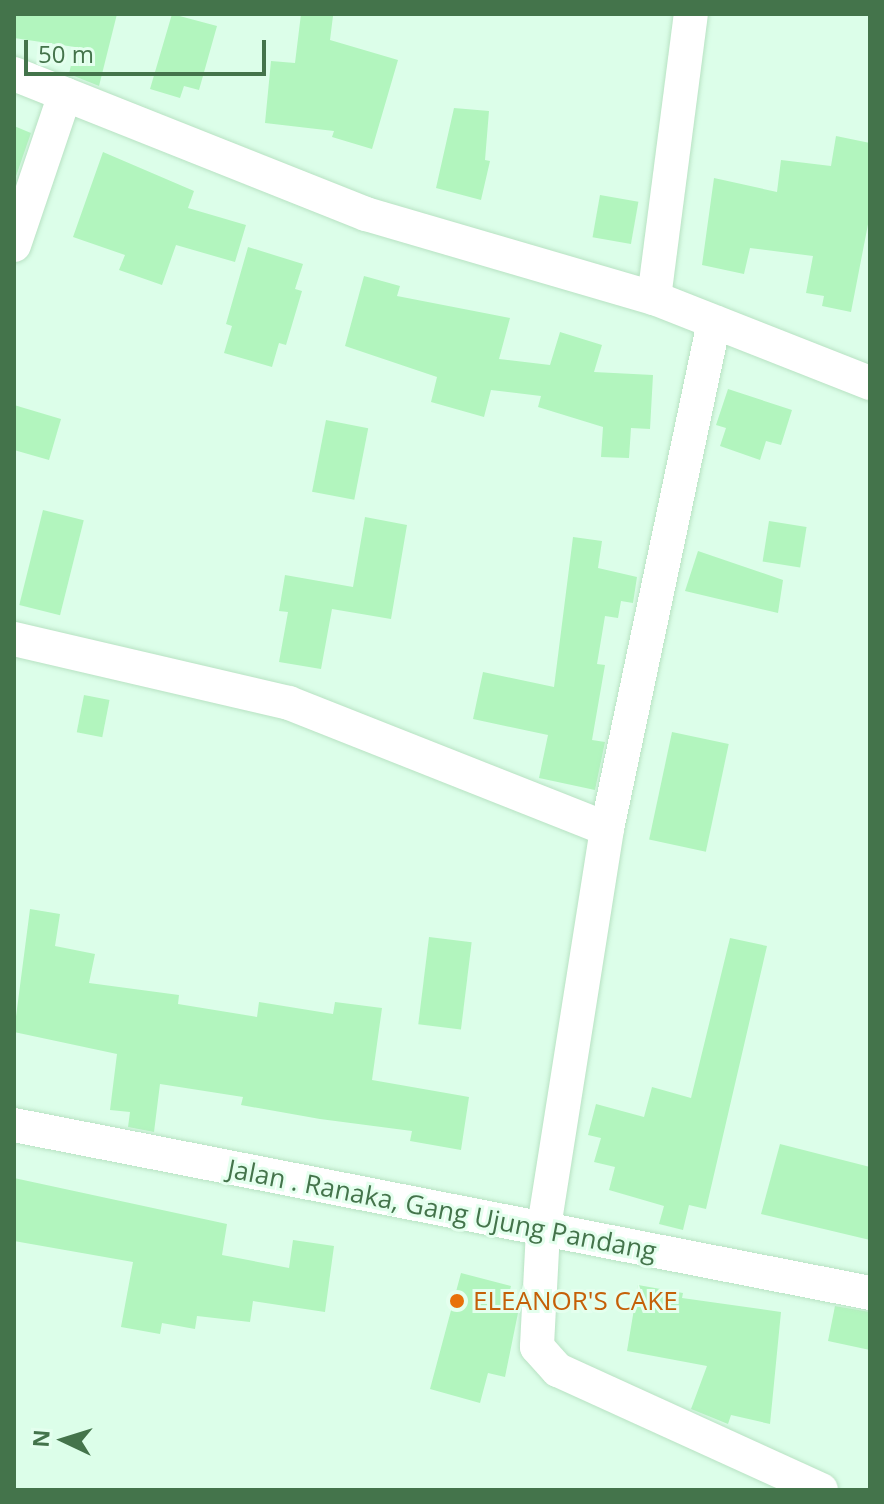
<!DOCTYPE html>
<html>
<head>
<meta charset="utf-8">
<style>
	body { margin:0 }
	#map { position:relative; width:884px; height:1504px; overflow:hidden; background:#dcfee9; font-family:"Open Sans",sans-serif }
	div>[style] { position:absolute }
	.building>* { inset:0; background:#b2f5be; transform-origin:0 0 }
	.roads { filter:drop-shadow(0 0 2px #b8e2c3) drop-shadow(0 0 2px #b8e2c3) }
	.street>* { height:34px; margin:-17px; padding:0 17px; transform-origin:17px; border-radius:17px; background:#fff }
	.dots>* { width:22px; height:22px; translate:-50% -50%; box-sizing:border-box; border:4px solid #e4ffee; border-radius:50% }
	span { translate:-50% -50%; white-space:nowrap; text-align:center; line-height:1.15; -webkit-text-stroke:6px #e4ffee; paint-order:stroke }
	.street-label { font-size:26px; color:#44744b }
	.food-label { font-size:26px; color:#c56008 }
	.left { translate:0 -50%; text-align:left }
	.frame { position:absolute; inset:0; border:16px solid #44744b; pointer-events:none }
	.north { position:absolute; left:24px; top:1400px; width:80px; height:80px; -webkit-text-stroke:6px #e4ffee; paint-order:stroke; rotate:274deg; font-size:22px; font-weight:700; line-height:32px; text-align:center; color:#44744b }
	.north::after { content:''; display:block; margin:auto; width:28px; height:36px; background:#44744b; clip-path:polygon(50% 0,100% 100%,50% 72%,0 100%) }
	.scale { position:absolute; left:24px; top:40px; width:242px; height:36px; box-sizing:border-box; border:4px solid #44744b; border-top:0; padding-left:10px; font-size:24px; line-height:28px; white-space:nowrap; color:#44744b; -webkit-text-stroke:6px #e4ffee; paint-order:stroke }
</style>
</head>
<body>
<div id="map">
	<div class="building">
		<i style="clip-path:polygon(14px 14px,117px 14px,99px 86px,69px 74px,75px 47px,14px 38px)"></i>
		<i style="clip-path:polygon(172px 14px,217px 26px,199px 90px,184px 86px,180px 98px,150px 89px)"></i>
		<i style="clip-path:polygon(301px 14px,333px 16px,330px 40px,398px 60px,372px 149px,332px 137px,334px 131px,265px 123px,271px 61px,295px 63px)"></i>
		<i style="clip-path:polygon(454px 108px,489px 111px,485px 160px,490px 161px,481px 200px,436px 188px)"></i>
		<i style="clip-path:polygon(14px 126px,31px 133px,14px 182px)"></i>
		<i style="clip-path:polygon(836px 136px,870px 143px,870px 214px,851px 312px,822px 306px,824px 296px,806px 293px,813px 256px,750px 248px,744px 274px,702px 265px,714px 178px,777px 192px,781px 160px,831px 166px)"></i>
		<i style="clip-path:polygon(103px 152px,194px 191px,188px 208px,246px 225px,235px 262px,176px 245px,162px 285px,119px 270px,125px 255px,73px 237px)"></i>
		<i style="left:600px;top:195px;width:39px;height:43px;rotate:10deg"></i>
		<i style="clip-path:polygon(248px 247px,303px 264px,295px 289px,302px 291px,286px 345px,279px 343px,272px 367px,224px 353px,232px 326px,226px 324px)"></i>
		<i style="clip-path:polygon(364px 276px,400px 286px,397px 296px,510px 318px,499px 359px,550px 365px,560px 332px,602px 345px,594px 372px,653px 375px,650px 429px,631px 428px,629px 458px,601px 457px,603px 427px,538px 407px,541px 396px,491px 390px,484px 417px,431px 402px,437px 377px,345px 346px)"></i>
		<i style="clip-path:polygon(728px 389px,792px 410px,781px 445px,766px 441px,760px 460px,720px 446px,726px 428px,716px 425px)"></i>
		<i style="clip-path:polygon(14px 405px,61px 419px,49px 460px,14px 450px)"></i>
		<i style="left:326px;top:420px;width:43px;height:73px;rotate:11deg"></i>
		<i style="left:43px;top:510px;width:42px;height:98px;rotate:14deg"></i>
		<i style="clip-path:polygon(365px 517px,407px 525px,391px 619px,332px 609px,321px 669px,279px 662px,288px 612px,279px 611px,285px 575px,353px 587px)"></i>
		<i style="left:769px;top:521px;width:38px;height:41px;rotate:9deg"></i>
		<i style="clip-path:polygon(573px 537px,602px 541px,598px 568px,637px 577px,633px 603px,621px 601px,618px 618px,605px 616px,597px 664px,605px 665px,592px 740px,605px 742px,595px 790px,539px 778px,548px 735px,473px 719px,483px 672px,554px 687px)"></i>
		<i style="clip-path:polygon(698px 551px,783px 580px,778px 613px,685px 591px)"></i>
		<i style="left:84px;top:695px;width:26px;height:38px;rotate:11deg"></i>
		<i style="left:672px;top:732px;width:58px;height:110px;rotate:12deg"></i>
		<i style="clip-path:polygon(30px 909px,60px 914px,55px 946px,95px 954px,89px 983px,179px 995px,178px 1004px,257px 1017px,259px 1002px,333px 1014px,335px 1002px,382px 1008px,372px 1080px,469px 1097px,461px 1150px,410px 1141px,412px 1131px,320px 1119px,241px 1105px,243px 1097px,160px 1084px,154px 1132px,128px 1127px,130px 1112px,110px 1110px,117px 1054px,14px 1032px)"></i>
		<i style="left:429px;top:937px;width:43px;height:88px;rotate:7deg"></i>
		<i style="clip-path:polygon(730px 938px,767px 946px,706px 1209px,689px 1205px,683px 1230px,659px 1224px,664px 1206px,609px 1190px,615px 1167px,594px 1162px,601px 1138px,588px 1135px,596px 1104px,644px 1117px,652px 1087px,691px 1098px)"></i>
		<i style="clip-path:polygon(780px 1144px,870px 1167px,870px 1240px,761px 1214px)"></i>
		<i style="clip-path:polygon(14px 1178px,227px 1224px,222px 1255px,289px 1268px,293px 1240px,334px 1246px,325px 1312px,253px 1301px,250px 1322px,197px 1316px,195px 1329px,162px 1323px,160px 1334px,121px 1327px,133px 1262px,14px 1241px)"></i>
		<i style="clip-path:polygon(461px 1273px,511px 1286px,506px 1305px,519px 1308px,505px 1377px,488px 1373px,480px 1403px,430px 1389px)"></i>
		<i style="clip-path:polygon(638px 1285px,683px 1293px,682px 1298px,781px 1312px,770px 1424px,731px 1415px,728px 1424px,691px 1409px,707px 1366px,627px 1351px)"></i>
		<i style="clip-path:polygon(835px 1306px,870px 1312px,870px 1350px,828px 1341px)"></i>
	</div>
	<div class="roads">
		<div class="street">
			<i style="left:14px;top:74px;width:379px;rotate:21.7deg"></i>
			<i style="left:366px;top:214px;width:300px;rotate:16.3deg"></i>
			<i style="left:654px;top:298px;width:232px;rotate:21.5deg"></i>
			<i style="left:14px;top:245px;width:159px;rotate:-71.3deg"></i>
			<i style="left:654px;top:298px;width:286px;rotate:-82.6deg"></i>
			<i style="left:714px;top:322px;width:518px;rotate:101.92deg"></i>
			<i style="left:607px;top:829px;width:407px;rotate:99deg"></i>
			<i style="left:543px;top:1231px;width:116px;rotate:93deg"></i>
			<i style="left:537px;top:1347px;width:31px;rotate:48deg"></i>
			<i style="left:558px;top:1370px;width:289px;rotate:24.5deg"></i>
			<i style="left:14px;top:639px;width:282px;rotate:13.1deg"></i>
			<i style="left:289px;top:703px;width:342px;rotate:21.6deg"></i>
			<i style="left:14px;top:1125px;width:872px;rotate:11.1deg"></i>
		</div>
	</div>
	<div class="dots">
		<i style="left:457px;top:1301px;background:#e8710a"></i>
	</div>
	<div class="street-label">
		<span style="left:442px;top:1210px;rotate:11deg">Jalan . Ranaka, Gang Ujung Pandang</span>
	</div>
	<div class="food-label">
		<span class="left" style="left:473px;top:1301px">ELEANOR'S CAKE</span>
	</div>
	<div class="frame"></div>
	<div class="north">N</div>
	<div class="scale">50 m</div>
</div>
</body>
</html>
